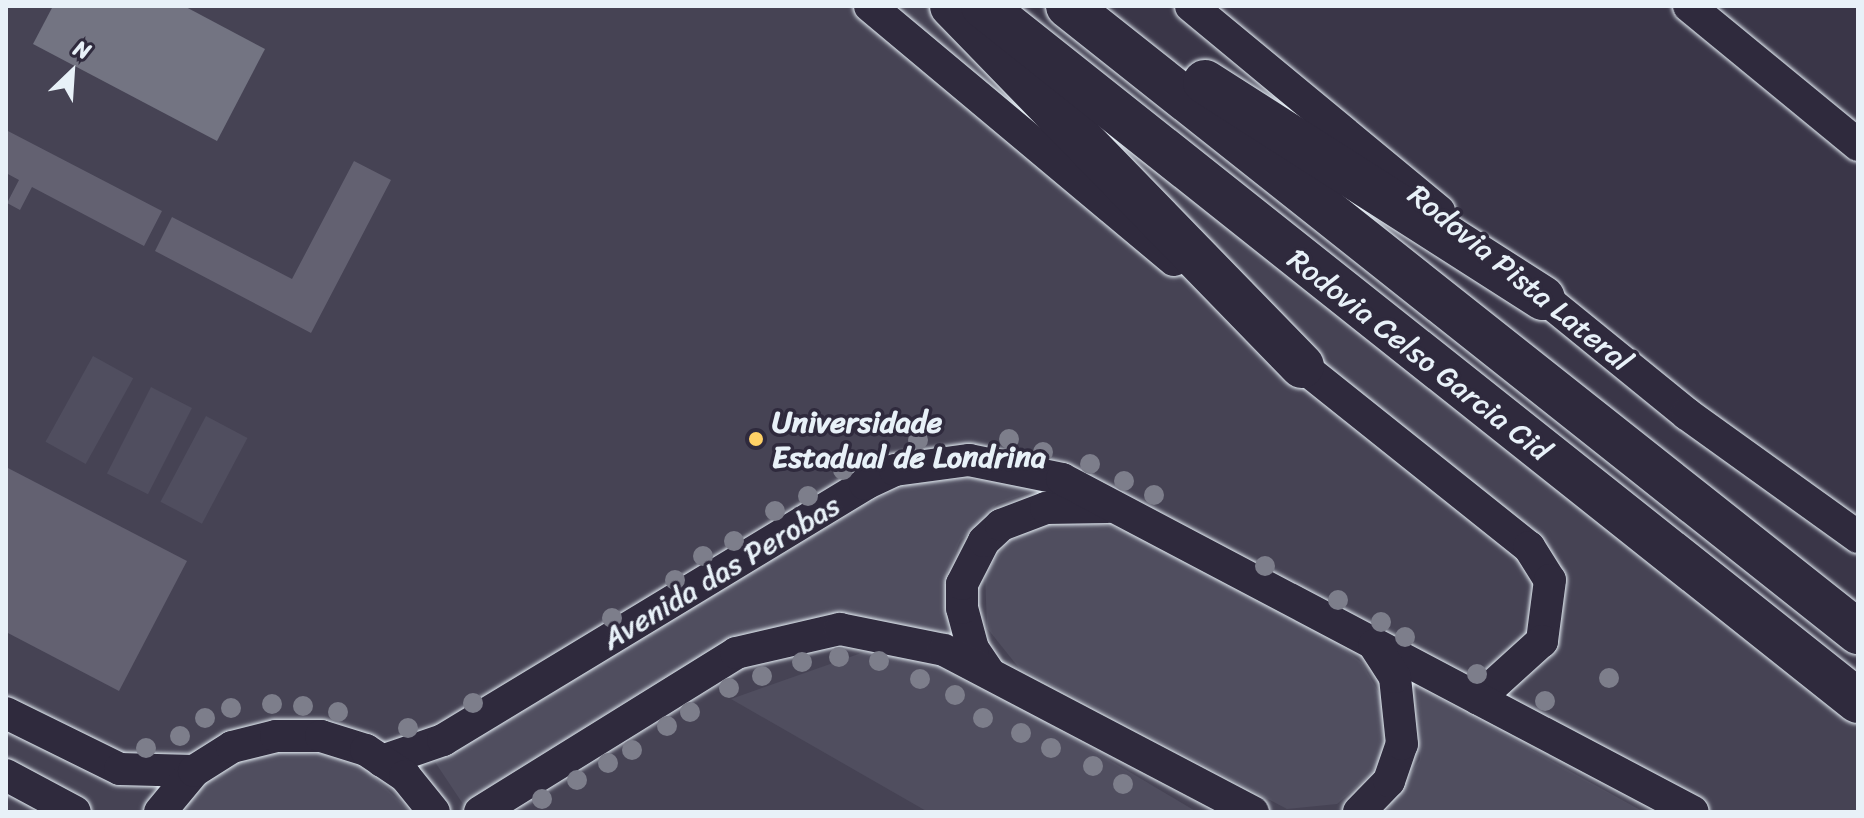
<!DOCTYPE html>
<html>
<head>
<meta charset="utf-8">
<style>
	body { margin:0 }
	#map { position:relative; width:1864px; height:818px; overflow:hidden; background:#3a3648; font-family:Sriracha,sans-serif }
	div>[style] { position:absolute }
	.built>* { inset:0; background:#464354 }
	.green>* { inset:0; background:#504e5f; transform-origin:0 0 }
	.water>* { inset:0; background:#737482 }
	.building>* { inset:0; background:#636171 }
	.roads { filter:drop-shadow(0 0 2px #e8f1f8) drop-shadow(0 0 2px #e8f1f8) }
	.minor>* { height:32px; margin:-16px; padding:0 16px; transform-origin:16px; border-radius:16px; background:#2f2a3d }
	.highway>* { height:44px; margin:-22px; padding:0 22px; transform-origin:22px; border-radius:22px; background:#2f2a3d }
	.trees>* { width:20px; height:20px; margin:-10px; border-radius:50%; background:#7d7e8b }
	.dots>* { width:22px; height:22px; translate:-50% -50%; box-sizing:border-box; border:4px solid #2f2a3d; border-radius:50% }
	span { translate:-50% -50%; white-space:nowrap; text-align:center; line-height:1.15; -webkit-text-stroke:7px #2f2a3d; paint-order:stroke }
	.street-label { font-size:30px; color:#e8f1f8 }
	.poi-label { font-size:30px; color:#e8f1f8; font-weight:700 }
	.left { translate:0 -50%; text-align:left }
	.frame { position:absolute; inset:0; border:8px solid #e8f1f8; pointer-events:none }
	.north { position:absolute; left:32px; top:32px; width:80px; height:80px; -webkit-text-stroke:6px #2f2a3d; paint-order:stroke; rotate:25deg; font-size:22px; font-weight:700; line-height:32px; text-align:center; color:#e8f1f8 }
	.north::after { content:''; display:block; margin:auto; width:28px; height:36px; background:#e8f1f8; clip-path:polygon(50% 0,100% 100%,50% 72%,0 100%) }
</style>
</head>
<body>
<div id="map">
	<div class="built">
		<i style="clip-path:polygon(6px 6px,967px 6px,1858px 718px,1858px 812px,6px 812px)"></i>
	</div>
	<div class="green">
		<i style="left:93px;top:356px;width:46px;height:98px;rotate:29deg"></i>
		<i style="left:151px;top:387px;width:46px;height:97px;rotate:27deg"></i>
		<i style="left:206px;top:416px;width:47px;height:97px;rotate:28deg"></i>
		<i style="clip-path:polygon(969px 478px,1039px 489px,997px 504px,960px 541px,947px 573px,949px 644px,878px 620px,799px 620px,666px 676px,479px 793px,467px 810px,435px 762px,868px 503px,910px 484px)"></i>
		<i style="clip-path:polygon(1044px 523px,1098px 523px,1132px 533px,1338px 643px,1362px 663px,1386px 705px,1383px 753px,1371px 774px,1337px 804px,1287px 809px,1019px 668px,987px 628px,985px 574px,1006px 543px)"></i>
		<i style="clip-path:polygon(904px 638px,1197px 812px,928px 812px,731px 699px)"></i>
		<i style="clip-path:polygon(1417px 686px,1642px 811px,1644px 812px,1386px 812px,1420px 759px)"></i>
		<i style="clip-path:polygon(278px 752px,323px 754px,366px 769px,411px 812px,179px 812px,196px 790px,233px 764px)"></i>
	</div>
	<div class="water">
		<i style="clip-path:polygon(53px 6px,184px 6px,265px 49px,217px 141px,33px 44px)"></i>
	</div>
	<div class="building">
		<i style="clip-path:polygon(6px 130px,162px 211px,144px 246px,32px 187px,20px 210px,7px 203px,19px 180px,6px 173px)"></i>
		<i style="clip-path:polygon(354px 161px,391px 180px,311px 333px,155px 251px,172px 217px,292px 279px)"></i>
		<i style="clip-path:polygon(6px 467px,187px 561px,119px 691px,6px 632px)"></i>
	</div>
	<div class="roads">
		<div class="minor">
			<i style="left:870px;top:6px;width:396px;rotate:39.9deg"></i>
			<i style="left:1191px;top:6px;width:322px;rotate:39.6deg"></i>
			<i style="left:1689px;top:6px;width:219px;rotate:39.4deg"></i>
			<i style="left:1527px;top:284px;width:206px;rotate:39.1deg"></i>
			<i style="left:1687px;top:414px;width:211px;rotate:35.7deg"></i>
			<i style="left:1287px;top:354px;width:310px;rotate:38.6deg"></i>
			<i style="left:1529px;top:547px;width:39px;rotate:58deg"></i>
			<i style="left:1550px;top:580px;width:62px;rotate:97.5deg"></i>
			<i style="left:1542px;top:641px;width:86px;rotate:137.8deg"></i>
			<i style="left:988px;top:671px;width:27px;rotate:-124deg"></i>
			<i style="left:973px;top:649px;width:42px;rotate:-105deg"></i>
			<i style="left:962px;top:608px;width:24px;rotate:-90deg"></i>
			<i style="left:962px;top:584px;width:48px;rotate:-62.9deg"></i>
			<i style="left:984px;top:541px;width:23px;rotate:-43deg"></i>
			<i style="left:1001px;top:525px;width:48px;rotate:-20.7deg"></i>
			<i style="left:1046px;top:508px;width:61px;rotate:-0.9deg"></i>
			<i style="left:6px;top:713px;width:127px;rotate:26.2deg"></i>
			<i style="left:120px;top:769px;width:74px;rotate:1.5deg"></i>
			<i style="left:382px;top:761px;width:65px;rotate:-19deg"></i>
			<i style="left:443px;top:740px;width:494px;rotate:-31.2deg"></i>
			<i style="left:865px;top:484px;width:33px;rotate:-25deg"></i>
			<i style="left:895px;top:470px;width:75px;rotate:-7.7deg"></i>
			<i style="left:969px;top:460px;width:95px;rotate:11.5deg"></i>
			<i style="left:1062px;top:479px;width:713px;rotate:27.82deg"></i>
			<i style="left:6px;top:775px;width:78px;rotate:28.2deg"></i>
			<i style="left:160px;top:812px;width:53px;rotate:-50.3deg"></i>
			<i style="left:194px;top:771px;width:45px;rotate:-32.3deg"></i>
			<i style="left:232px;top:747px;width:45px;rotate:-14deg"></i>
			<i style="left:276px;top:736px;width:45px"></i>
			<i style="left:321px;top:736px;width:47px;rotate:17.3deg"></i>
			<i style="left:366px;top:750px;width:47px;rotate:33.7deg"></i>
			<i style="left:405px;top:776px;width:46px;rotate:51.1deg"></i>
			<i style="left:480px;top:812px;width:301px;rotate:-31.8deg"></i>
			<i style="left:736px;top:653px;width:107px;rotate:-13deg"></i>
			<i style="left:840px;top:629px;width:106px;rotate:11.4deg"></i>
			<i style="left:944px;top:650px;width:349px;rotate:27.7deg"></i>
			<i style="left:1359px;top:812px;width:43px;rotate:-45.9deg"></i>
			<i style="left:1389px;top:781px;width:39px;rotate:-71deg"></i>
			<i style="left:1402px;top:744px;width:67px;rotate:-96deg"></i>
			<i style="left:1395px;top:677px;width:38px;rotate:-123deg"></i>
		</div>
		<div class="highway">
			<i style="left:952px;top:6px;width:502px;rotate:45.81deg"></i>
			<i style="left:983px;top:6px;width:1117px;rotate:38.46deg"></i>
			<i style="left:1068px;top:6px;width:1008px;rotate:38.39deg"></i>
			<i style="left:1205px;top:82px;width:401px;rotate:32.6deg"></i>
		</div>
	</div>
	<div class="trees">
		<i style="left:1009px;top:439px"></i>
		<i style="left:918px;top:440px"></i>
		<i style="left:1043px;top:452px"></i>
		<i style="left:1090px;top:464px"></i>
		<i style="left:843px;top:470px"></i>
		<i style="left:1124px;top:481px"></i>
		<i style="left:1154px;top:495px"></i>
		<i style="left:808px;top:496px"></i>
		<i style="left:775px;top:511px"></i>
		<i style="left:734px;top:541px"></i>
		<i style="left:703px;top:556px"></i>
		<i style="left:1265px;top:566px"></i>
		<i style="left:675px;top:580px"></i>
		<i style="left:1338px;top:600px"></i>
		<i style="left:612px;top:618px"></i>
		<i style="left:1381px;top:622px"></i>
		<i style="left:1405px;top:637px"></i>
		<i style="left:839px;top:657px"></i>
		<i style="left:879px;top:661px"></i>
		<i style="left:802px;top:662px"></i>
		<i style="left:1477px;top:674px"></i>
		<i style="left:762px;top:676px"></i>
		<i style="left:1609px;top:678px"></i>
		<i style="left:920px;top:679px"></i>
		<i style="left:729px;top:688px"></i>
		<i style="left:955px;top:695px"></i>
		<i style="left:1545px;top:701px"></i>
		<i style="left:473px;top:703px"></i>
		<i style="left:272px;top:704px"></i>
		<i style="left:303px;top:706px"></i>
		<i style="left:231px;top:708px"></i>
		<i style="left:338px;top:712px"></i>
		<i style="left:690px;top:712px"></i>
		<i style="left:205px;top:718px"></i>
		<i style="left:983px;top:718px"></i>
		<i style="left:667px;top:726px"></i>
		<i style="left:408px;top:728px"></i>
		<i style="left:1021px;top:733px"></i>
		<i style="left:180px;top:736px"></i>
		<i style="left:146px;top:748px"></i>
		<i style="left:1051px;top:748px"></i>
		<i style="left:632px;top:750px"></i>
		<i style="left:608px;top:763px"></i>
		<i style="left:1093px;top:766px"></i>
		<i style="left:577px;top:780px"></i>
		<i style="left:1123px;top:784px"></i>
		<i style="left:542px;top:799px"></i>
	</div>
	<div class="dots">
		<i style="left:756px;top:439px;background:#ffd166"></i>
	</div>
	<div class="street-label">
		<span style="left:1520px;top:278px;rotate:39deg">Rodovia Pista Lateral</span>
		<span style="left:1419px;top:355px;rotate:38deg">Rodovia Celso Garcia Cid</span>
		<span style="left:721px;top:572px;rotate:-31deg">Avenida das Perobas</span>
	</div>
	<div class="poi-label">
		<span class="left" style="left:772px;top:439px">Universidade<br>Estadual de Londrina</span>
	</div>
	<div class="frame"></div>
	<div class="north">N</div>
</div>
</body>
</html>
